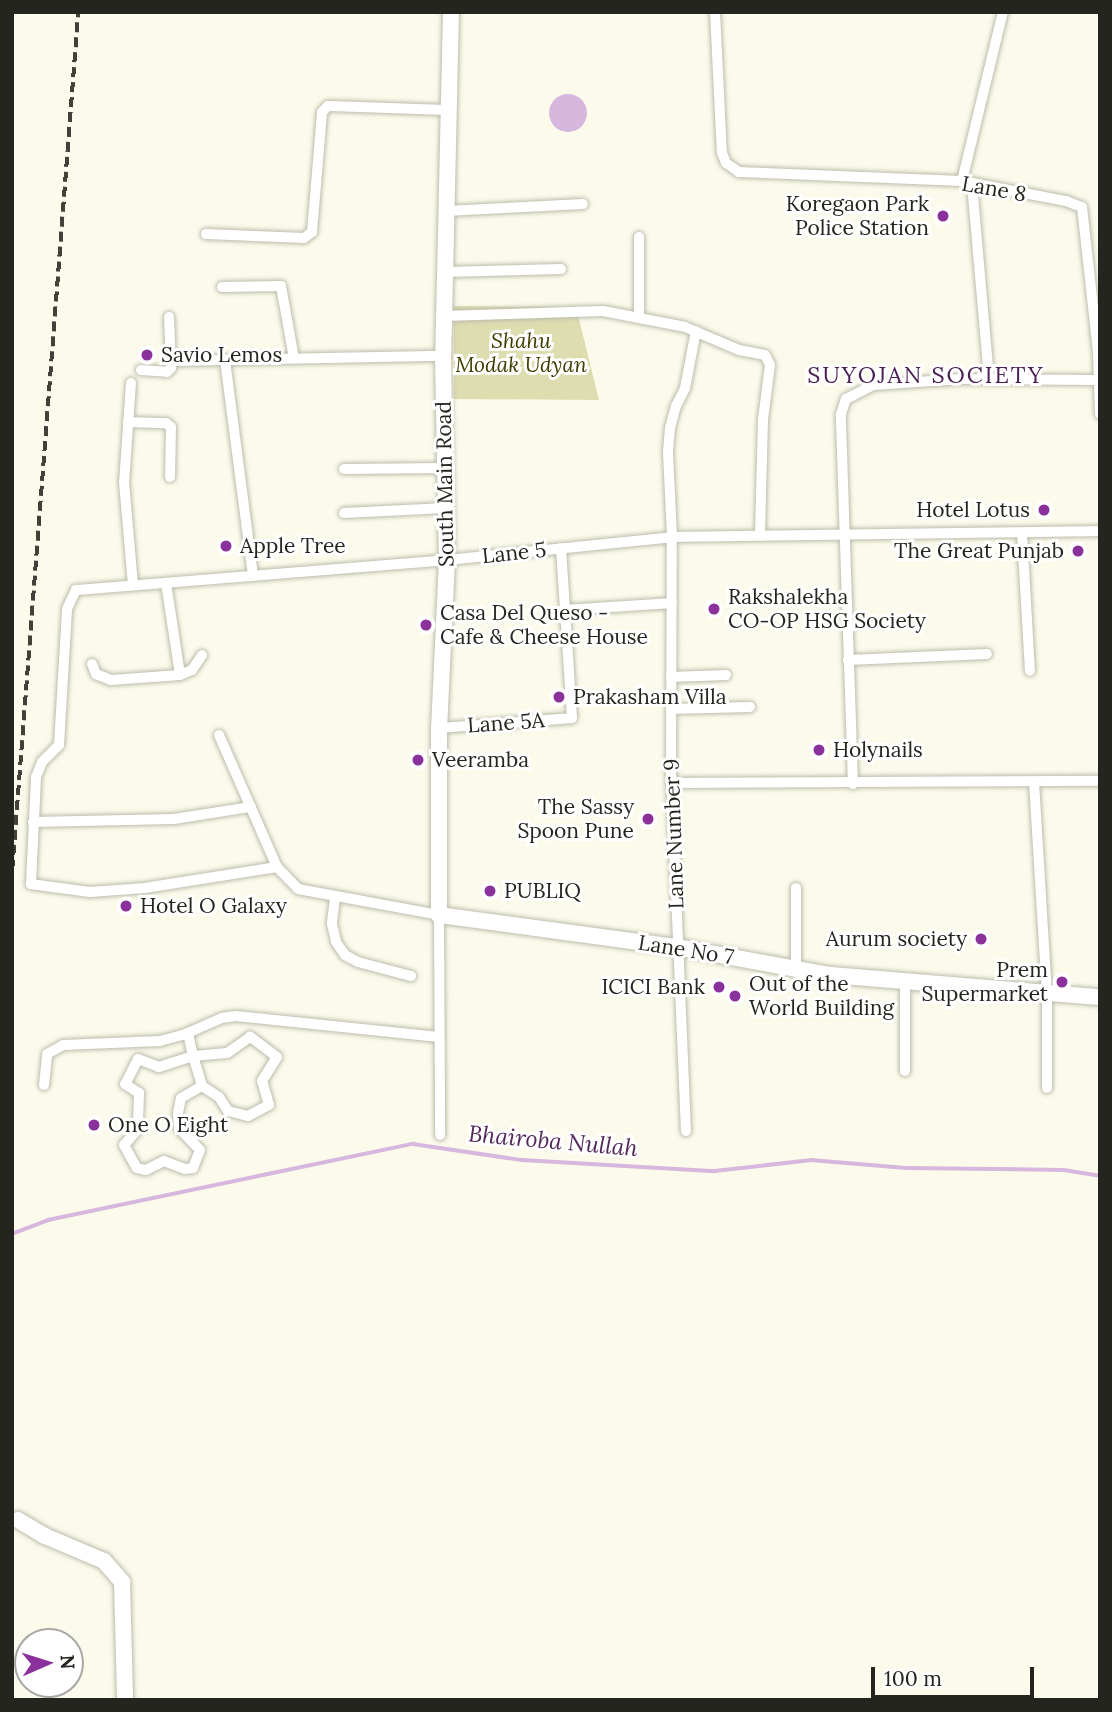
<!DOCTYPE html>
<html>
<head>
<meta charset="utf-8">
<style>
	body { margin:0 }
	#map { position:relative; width:1112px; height:1712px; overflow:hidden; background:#fcfbeb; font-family:Lora,serif }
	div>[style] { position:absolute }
	.green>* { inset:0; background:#deddb0 }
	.water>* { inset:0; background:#d8b7de }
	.round { border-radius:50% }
	.stream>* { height:3.5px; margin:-1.75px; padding:0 1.75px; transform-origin:1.75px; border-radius:1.75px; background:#d8b7de }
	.roads { filter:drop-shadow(0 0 2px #bcbcad) drop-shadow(0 0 2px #bcbcad) }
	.minor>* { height:10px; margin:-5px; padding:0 5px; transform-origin:5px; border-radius:5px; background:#fff }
	.secondary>* { height:16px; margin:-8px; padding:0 8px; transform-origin:8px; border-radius:8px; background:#fff }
	.rail>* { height:3.5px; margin-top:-1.75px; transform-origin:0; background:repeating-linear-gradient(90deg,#414039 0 10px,transparent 0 15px) }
	.dots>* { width:19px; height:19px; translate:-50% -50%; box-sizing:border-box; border:4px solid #fff; border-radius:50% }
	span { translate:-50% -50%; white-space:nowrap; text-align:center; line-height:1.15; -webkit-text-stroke:6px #fff; paint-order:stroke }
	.street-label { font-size:21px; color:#25251f }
	.poi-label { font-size:21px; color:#25251f }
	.right { translate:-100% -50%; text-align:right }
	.left { translate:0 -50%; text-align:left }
	.park-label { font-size:21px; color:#403d00; font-style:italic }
	.neighbourhood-label { font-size:23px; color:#4b2053; letter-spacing:2px }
	.water-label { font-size:23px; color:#522a5a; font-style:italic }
	.frame { position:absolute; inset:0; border:14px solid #25251f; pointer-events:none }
	.north { position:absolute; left:14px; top:1628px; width:70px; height:70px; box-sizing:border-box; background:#fff; border:2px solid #a8a8a5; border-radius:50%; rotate:87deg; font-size:19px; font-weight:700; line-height:28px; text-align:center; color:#25251f }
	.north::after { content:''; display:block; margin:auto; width:24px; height:32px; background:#8b319c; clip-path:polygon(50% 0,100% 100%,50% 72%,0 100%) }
	.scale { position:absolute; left:871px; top:1667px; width:163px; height:32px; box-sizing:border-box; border:4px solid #25251f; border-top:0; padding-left:9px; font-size:21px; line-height:24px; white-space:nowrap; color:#25251f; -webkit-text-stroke:5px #fff; paint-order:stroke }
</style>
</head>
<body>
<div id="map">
	<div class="green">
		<i style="clip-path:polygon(454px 306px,576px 307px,599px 400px,454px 399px)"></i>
	</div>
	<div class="water">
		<i class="round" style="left:549px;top:94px;width:38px;height:38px"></i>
	</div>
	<div class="stream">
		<i style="left:12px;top:1234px;width:39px;rotate:-21deg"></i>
		<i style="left:48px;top:1220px;width:373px;rotate:-11.8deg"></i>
		<i style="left:413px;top:1144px;width:110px;rotate:8.4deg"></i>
		<i style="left:522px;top:1160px;width:193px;rotate:3.3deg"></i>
		<i style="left:715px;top:1171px;width:97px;rotate:-6.5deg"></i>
		<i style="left:811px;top:1160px;width:95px;rotate:4.8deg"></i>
		<i style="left:906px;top:1168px;width:158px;rotate:0.7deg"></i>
		<i style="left:1064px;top:1170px;width:36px;rotate:9deg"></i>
	</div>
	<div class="roads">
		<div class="minor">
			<i style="left:715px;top:12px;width:141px;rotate:87.2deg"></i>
			<i style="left:722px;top:153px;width:11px;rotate:68deg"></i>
			<i style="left:726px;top:163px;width:16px;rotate:35deg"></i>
			<i style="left:739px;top:172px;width:223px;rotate:2.3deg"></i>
			<i style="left:962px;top:181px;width:106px;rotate:10.9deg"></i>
			<i style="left:1066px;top:201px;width:17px;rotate:21deg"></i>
			<i style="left:1082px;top:207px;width:145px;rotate:83.7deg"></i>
			<i style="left:1098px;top:351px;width:63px;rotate:88.2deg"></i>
			<i style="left:962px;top:181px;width:174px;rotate:-76.4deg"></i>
			<i style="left:972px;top:184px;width:196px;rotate:85deg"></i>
			<i style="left:446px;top:211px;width:137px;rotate:-2.9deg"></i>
			<i style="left:206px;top:234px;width:98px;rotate:2.3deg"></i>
			<i style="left:304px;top:238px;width:10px;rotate:-37deg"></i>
			<i style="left:312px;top:232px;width:120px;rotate:-85.2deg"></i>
			<i style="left:322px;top:112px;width:8px;rotate:-45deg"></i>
			<i style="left:328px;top:106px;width:121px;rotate:1.9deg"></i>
			<i style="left:639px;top:237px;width:81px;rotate:90deg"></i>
			<i style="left:445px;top:272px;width:116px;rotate:-1.5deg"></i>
			<i style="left:222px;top:287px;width:59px;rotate:-1deg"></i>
			<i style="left:281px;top:286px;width:73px;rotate:79.8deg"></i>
			<i style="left:444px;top:316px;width:159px;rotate:-1.8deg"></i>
			<i style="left:603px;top:311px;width:84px;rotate:11deg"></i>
			<i style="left:685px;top:327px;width:59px;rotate:23.1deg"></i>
			<i style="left:739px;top:350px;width:26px;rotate:11deg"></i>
			<i style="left:765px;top:355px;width:11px;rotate:63deg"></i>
			<i style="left:770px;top:365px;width:54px;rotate:97.4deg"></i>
			<i style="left:763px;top:419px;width:117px;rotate:91.5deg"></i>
			<i style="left:225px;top:360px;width:217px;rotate:82.6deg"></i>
			<i style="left:171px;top:361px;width:272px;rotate:-1.1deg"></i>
			<i style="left:141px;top:370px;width:26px;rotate:4deg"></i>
			<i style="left:167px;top:372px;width:6px;rotate:-45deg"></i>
			<i style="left:171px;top:368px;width:51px;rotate:-92.2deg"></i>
			<i style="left:131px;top:383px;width:99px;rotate:94deg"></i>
			<i style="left:124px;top:482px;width:103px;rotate:85deg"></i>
			<i style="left:128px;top:422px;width:38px;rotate:2deg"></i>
			<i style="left:166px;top:423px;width:6px;rotate:39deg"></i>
			<i style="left:171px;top:427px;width:50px;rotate:91.1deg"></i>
			<i style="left:344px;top:469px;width:101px;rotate:-0.6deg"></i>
			<i style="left:344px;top:513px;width:102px;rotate:-2.8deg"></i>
			<i style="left:1022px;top:533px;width:138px;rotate:86.7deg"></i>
			<i style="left:166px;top:583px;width:93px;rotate:81.3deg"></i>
			<i style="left:180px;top:675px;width:13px;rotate:-23deg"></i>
			<i style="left:192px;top:670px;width:18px;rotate:-56deg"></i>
			<i style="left:565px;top:610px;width:107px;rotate:-3.7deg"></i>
			<i style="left:848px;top:660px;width:139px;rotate:-2.5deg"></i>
			<i style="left:92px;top:664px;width:11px;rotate:68deg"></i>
			<i style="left:96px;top:674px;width:16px;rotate:22deg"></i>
			<i style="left:111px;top:680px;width:69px;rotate:-4.1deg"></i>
			<i style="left:671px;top:677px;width:55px;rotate:-2.1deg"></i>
			<i style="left:671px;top:709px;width:79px;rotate:-1.5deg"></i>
			<i style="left:439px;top:728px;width:133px;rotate:-4.3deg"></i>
			<i style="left:572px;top:718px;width:170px;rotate:-93.7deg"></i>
			<i style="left:219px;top:735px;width:144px;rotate:66.3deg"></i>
			<i style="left:277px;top:867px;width:30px;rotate:46deg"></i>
			<i style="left:298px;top:889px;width:143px;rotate:10.4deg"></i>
			<i style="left:439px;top:915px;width:220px;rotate:89.7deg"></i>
			<i style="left:1034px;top:782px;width:211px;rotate:86.5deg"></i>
			<i style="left:1047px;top:993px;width:95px;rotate:90deg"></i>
			<i style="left:672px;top:783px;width:428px;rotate:-0.3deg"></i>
			<i style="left:853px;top:784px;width:370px;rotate:-91.9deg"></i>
			<i style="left:841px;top:414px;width:16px;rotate:-72deg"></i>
			<i style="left:846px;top:399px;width:30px;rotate:-27deg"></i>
			<i style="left:873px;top:385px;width:89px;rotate:-3.9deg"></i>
			<i style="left:962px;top:379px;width:136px;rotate:0.4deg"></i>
			<i style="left:33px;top:822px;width:141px;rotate:-1.2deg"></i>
			<i style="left:174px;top:819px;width:78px;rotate:-8.9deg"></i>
			<i style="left:277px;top:867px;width:134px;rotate:171deg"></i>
			<i style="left:145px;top:888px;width:55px;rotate:175.8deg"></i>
			<i style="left:90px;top:892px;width:60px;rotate:-172.3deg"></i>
			<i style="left:31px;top:884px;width:107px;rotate:-87.3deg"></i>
			<i style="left:36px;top:777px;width:16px;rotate:-68deg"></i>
			<i style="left:42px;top:762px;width:24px;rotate:-45deg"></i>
			<i style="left:59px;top:745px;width:136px;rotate:-86.6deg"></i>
			<i style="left:67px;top:609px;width:21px;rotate:-65deg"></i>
			<i style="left:76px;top:590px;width:372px;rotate:-4.6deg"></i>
			<i style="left:447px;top:560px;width:226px;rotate:-5.8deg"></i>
			<i style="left:672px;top:537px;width:428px;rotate:-0.8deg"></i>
			<i style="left:335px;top:898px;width:26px;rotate:97deg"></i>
			<i style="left:332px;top:924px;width:18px;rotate:77deg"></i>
			<i style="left:336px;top:942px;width:16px;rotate:55deg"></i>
			<i style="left:345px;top:955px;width:15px;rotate:28deg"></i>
			<i style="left:358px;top:962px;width:55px;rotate:14.8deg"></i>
			<i style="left:796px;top:969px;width:81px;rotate:-90deg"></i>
			<i style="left:188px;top:1033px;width:24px;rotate:78deg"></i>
			<i style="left:193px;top:1056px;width:31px;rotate:73deg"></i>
			<i style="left:202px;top:1086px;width:20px;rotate:33deg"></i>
			<i style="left:219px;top:1097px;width:17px;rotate:57deg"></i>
			<i style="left:228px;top:1111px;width:21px;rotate:14deg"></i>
			<i style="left:248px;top:1116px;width:24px;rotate:-28deg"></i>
			<i style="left:269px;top:1105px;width:25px;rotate:-106deg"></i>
			<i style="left:262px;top:1081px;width:28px;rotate:-58deg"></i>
			<i style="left:277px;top:1057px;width:34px;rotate:-143deg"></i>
			<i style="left:250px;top:1037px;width:28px;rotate:145deg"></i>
			<i style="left:227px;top:1053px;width:34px;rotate:175deg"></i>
			<i style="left:193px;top:1056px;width:36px;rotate:162deg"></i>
			<i style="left:159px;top:1067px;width:22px;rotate:-159deg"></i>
			<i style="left:138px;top:1059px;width:28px;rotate:117deg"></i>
			<i style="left:125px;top:1084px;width:17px;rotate:33deg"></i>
			<i style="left:139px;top:1093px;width:36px;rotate:92deg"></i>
			<i style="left:138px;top:1129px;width:21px;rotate:131deg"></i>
			<i style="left:124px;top:1145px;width:26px;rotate:61deg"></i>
			<i style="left:137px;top:1168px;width:9px;rotate:13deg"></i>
			<i style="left:146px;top:1170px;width:20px;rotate:-27deg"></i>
			<i style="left:164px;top:1161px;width:22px;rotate:21deg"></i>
			<i style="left:185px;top:1169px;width:8px;rotate:-7deg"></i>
			<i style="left:193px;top:1168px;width:19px;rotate:-69deg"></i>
			<i style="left:200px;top:1150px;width:30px;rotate:-134deg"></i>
			<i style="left:179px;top:1128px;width:15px;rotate:-94deg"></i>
			<i style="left:178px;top:1113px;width:15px;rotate:-79deg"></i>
			<i style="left:181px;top:1098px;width:24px;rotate:-30deg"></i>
			<i style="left:905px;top:1071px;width:90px;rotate:-90deg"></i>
			<i style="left:44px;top:1085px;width:31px;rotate:-84deg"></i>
			<i style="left:47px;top:1054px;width:18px;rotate:-29deg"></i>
			<i style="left:63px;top:1045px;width:97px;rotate:-2.4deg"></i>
			<i style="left:160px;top:1041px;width:24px;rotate:-15deg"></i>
			<i style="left:183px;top:1035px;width:43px;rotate:-23.6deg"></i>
			<i style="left:222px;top:1018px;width:14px;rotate:-8deg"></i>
			<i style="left:236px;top:1016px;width:204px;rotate:5.9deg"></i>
			<i style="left:686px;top:1131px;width:362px;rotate:-92.4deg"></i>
			<i style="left:671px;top:769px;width:232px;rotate:-89.8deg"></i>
			<i style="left:672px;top:537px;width:86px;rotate:-92.7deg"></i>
			<i style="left:668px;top:451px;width:23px;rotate:-85deg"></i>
			<i style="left:670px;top:428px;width:23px;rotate:-75deg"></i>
			<i style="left:676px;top:406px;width:20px;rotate:-63deg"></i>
			<i style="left:685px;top:388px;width:58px;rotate:-79.1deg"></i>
		</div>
		<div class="secondary">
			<i style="left:451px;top:12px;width:344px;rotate:91.3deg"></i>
			<i style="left:443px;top:356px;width:204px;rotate:88.9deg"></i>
			<i style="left:447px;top:560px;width:168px;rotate:92.7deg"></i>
			<i style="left:439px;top:728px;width:187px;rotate:90deg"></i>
			<i style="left:439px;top:915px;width:240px;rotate:7.7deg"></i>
			<i style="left:677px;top:947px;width:156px;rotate:10.4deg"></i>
			<i style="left:830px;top:975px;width:271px;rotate:4.7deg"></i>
			<i style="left:18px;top:1520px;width:31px;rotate:31deg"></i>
			<i style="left:45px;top:1536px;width:64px;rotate:23deg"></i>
			<i style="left:104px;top:1561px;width:28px;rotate:49deg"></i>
			<i style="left:122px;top:1582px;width:118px;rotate:88.5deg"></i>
		</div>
	</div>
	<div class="rail">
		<i style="left:12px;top:870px;width:861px;rotate:-85.6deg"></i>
	</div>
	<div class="dots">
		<i style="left:943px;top:216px;background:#8b319c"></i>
		<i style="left:147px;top:355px;background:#8b319c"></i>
		<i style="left:1044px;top:510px;background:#8b319c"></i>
		<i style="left:226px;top:546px;background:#8b319c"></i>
		<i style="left:1078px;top:551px;background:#8b319c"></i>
		<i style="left:714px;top:609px;background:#8b319c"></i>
		<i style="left:426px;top:625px;background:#8b319c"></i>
		<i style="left:559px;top:697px;background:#8b319c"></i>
		<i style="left:819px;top:750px;background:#8b319c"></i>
		<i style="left:418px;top:760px;background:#8b319c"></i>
		<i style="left:648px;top:819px;background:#8b319c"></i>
		<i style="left:490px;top:891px;background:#8b319c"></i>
		<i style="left:126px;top:906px;background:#8b319c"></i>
		<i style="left:981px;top:939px;background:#8b319c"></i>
		<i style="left:1062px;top:982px;background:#8b319c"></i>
		<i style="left:719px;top:987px;background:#8b319c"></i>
		<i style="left:735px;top:996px;background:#8b319c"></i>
		<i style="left:94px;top:1125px;background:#8b319c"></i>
	</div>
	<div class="street-label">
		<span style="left:994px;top:189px;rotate:10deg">Lane 8</span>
		<span style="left:445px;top:484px;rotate:-91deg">South Main Road</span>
		<span style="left:514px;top:553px;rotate:-6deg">Lane 5</span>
		<span style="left:506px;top:723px;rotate:-4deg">Lane 5A</span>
		<span style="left:674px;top:834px;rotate:-92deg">Lane Number 9</span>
		<span style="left:686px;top:950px;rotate:9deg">Lane No 7</span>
	</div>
	<div class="poi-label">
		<span class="right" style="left:929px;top:216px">Koregaon Park<br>Police Station</span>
		<span class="left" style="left:161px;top:355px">Savio Lemos</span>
		<span class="right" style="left:1030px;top:510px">Hotel Lotus</span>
		<span class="left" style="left:240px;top:546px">Apple Tree</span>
		<span class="right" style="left:1064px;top:551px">The Great Punjab</span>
		<span class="left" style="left:728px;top:609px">Rakshalekha<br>CO-OP HSG Society</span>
		<span class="left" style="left:440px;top:625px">Casa Del Queso -<br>Cafe &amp; Cheese House</span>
		<span class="left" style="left:573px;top:697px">Prakasham Villa</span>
		<span class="left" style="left:833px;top:750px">Holynails</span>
		<span class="left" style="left:432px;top:760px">Veeramba</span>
		<span class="right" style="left:634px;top:819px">The Sassy<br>Spoon Pune</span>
		<span class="left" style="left:504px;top:891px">PUBLIQ</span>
		<span class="left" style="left:140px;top:906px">Hotel O Galaxy</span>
		<span class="right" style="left:967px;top:939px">Aurum society</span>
		<span class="right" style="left:1048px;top:982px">Prem<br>Supermarket</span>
		<span class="left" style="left:749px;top:996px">Out of the<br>World Building</span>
		<span class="right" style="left:705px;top:987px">ICICI Bank</span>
		<span class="left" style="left:108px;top:1125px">One O Eight</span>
	</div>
	<div class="park-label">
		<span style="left:521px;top:353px">Shahu<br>Modak Udyan</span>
	</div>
	<div class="neighbourhood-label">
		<span style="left:926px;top:375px">SUYOJAN SOCIETY</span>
	</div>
	<div class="water-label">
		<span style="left:553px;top:1141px;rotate:5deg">Bhairoba Nullah</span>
	</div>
	<div class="frame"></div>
	<div class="north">N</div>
	<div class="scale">100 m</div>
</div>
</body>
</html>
